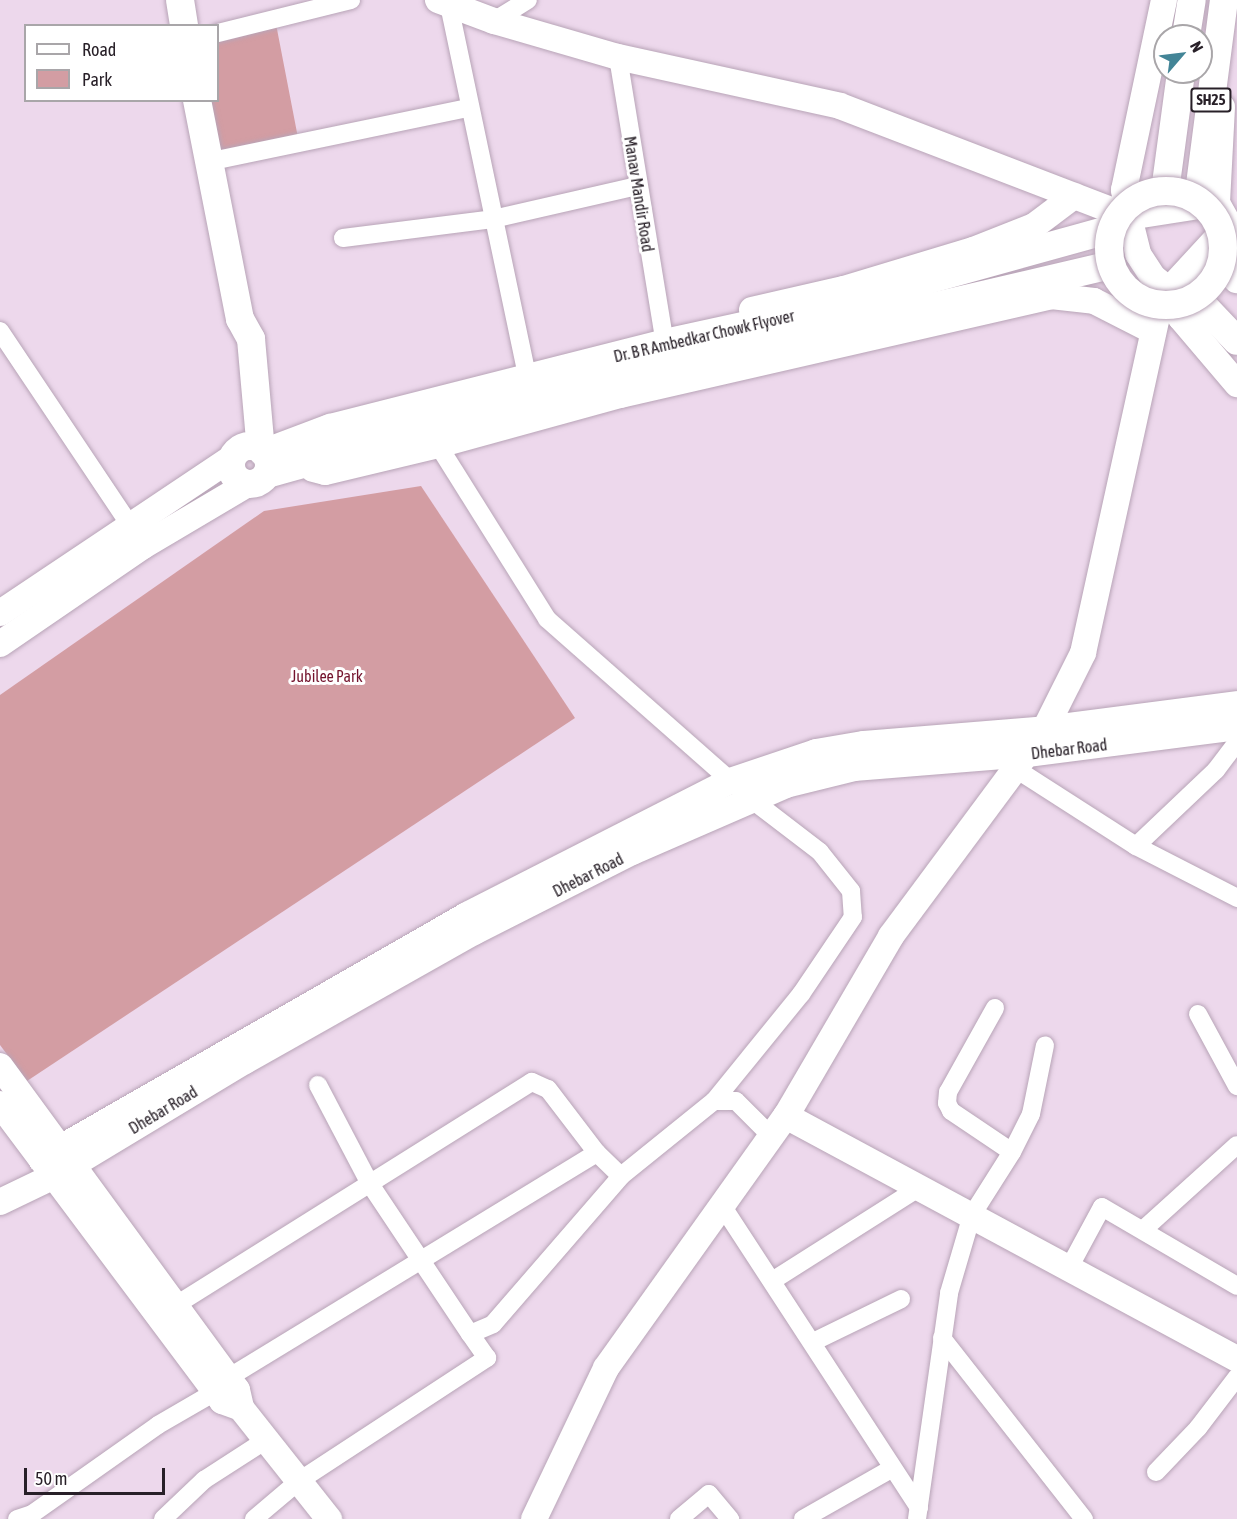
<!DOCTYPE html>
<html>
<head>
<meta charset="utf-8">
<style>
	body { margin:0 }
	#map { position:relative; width:1237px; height:1519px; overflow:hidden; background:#edd8ec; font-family:"Asap Condensed",sans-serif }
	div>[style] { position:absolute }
	.green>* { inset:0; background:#d39da3 }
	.roads { filter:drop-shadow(0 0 2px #b8a4b7) drop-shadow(0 0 2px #b8a4b7) }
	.street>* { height:18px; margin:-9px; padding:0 9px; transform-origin:9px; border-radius:9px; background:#fff }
	.secondary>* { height:26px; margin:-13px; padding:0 13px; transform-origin:13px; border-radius:13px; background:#fff }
	.primary>* { height:28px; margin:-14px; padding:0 14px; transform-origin:14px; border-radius:14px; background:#fff }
	.primary>.ring { margin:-14px; padding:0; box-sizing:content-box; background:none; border:28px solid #fff; border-radius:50% }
	.bridges { filter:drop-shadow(0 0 2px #b8a4b7) drop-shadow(0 0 2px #b8a4b7) }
	.primary-bridge>* { height:28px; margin:-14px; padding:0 14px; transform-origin:14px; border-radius:14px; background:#fff }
	.primary-bridge>.ring { margin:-14px; padding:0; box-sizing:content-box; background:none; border:28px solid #fff; border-radius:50% }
	span { translate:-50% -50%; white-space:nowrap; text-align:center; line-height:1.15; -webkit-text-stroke:6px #fff; paint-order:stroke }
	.shield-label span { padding:2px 4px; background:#fff; border:2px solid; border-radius:4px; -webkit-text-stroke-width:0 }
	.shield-label { font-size:15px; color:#282028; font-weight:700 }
	.street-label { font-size:16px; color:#282028 }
	.park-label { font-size:16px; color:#74142e }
	.legend { position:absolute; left:24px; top:24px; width:195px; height:78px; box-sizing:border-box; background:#fff; border:2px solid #a9a6a9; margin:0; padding:8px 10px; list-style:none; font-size:18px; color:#282028 }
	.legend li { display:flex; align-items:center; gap:12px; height:30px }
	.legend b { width:30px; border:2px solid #a9a6a9 }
	.north { position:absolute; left:1153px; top:24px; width:60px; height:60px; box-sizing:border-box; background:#fff; border:2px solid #a9a6a9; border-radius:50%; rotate:62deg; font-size:16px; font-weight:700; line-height:24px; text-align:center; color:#282028 }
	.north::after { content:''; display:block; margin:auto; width:21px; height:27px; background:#438597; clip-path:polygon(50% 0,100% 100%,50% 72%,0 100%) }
	.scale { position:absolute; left:24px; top:1468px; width:141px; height:27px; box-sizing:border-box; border:3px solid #282028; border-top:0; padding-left:8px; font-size:18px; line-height:21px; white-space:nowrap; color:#282028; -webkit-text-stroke:4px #fff; paint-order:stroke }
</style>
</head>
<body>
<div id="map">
	<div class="green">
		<i style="clip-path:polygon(276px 24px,299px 143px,207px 162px,197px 101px,218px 100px,218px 34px)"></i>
		<i style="clip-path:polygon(421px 486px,575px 718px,27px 1081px,0 1045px,0 695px,264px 511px)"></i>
	</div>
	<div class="roads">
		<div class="street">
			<i style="left:449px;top:5px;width:370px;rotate:78.1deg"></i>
			<i style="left:494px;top:21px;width:40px;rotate:-32deg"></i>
			<i style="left:218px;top:33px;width:137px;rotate:-13.9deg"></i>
			<i style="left:618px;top:57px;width:278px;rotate:80.7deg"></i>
			<i style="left:207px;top:162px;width:267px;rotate:-11.7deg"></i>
			<i style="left:343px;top:238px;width:151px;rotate:-7.2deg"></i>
			<i style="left:493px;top:219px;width:148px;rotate:-12.9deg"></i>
			<i style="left:0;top:331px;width:244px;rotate:56.2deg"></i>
			<i style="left:438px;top:445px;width:205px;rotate:57.9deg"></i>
			<i style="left:547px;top:619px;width:272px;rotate:41.4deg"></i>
			<i style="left:751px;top:799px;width:87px;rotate:37.5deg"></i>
			<i style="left:820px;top:852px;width:50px;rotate:51.5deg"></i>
			<i style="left:851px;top:891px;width:26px;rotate:86deg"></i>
			<i style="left:853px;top:917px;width:93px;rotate:124deg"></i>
			<i style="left:801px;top:994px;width:138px;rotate:129.1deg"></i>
			<i style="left:1016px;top:769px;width:143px;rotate:32.7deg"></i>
			<i style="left:1136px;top:846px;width:114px;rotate:27.2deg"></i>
			<i style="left:1136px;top:846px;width:110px;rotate:-43.5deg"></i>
			<i style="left:1216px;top:770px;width:35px;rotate:-53deg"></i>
			<i style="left:995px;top:1008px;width:96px;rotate:119.2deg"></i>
			<i style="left:948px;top:1092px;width:11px;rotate:95deg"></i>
			<i style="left:947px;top:1103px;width:9px;rotate:63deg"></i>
			<i style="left:951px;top:1111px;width:73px;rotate:33.9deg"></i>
			<i style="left:1198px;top:1014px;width:82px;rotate:61.6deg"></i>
			<i style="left:318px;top:1085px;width:112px;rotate:62.3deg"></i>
			<i style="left:370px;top:1184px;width:180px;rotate:56.3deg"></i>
			<i style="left:470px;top:1334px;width:25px;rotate:-23deg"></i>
			<i style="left:493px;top:1324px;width:196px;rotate:-49.1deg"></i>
			<i style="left:621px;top:1176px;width:119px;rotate:-38.9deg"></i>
			<i style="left:714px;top:1101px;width:22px"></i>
			<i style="left:736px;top:1101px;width:48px;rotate:45deg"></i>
			<i style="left:723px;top:1207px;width:359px;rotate:56.9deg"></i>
			<i style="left:1144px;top:1229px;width:125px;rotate:-42.1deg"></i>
			<i style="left:1069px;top:1268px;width:69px;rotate:-61.6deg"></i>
			<i style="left:1102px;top:1207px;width:156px;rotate:30.3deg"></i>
			<i style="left:772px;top:1281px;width:175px;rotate:-32.4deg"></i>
			<i style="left:176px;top:1305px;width:420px;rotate:-32.1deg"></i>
			<i style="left:532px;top:1082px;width:17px;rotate:24deg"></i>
			<i style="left:548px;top:1089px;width:81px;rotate:52.6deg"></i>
			<i style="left:597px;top:1153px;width:33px;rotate:44deg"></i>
			<i style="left:942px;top:1338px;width:230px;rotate:51.9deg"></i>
			<i style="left:813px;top:1342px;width:98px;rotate:-26deg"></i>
			<i style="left:228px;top:1378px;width:432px;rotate:-31.4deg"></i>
			<i style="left:1156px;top:1472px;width:61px;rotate:-46.3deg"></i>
			<i style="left:1198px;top:1428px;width:64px;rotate:-52.6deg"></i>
			<i style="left:17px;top:1519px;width:16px;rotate:-18deg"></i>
			<i style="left:32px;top:1514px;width:154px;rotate:-35.2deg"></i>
			<i style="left:158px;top:1425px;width:66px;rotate:-30.1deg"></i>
			<i style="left:163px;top:1519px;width:57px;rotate:-43.6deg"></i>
			<i style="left:204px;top:1480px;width:74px;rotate:-32.8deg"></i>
			<i style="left:254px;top:1519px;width:59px;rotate:-40.2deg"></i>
			<i style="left:299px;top:1481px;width:225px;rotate:-33.2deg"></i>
			<i style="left:487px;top:1358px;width:29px;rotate:-125deg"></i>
			<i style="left:679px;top:1519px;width:39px;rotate:-40deg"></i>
			<i style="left:709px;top:1494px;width:33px;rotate:50deg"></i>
			<i style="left:803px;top:1519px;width:101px;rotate:-29.6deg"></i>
			<i style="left:917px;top:1519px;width:228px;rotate:-81.9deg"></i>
			<i style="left:949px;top:1293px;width:81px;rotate:-73.6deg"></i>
			<i style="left:972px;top:1215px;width:75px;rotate:-57.6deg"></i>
			<i style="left:1012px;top:1152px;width:42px;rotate:-63.4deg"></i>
			<i style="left:1031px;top:1114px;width:70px;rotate:-78.5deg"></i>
		</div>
		<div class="secondary">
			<i style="left:438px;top:0;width:60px;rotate:20.6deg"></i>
			<i style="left:494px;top:21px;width:129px;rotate:16.2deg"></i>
			<i style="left:618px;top:57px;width:227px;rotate:12.4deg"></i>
			<i style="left:840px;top:106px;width:310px;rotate:21deg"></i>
			<i style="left:1129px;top:217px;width:89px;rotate:-9deg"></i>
			<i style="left:1164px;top:0;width:194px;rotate:101.9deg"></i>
			<i style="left:1124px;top:190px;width:27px;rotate:80deg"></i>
			<i style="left:1129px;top:217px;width:38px;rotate:76deg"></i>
			<i style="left:1138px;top:254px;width:27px;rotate:57deg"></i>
			<i style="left:1153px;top:277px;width:21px;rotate:39deg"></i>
			<i style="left:1169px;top:290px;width:30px;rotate:67deg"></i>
			<i style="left:1181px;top:318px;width:87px;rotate:49.7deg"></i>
			<i style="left:1222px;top:107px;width:96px;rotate:93deg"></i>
			<i style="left:1217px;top:203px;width:25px;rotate:61deg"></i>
			<i style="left:1229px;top:225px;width:30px;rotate:75deg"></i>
			<i style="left:752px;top:310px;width:94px;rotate:-12.9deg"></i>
			<i style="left:844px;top:289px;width:135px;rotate:-16.8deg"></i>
			<i style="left:973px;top:250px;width:66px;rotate:-21.5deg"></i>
			<i style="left:1034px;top:226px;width:50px;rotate:-36.9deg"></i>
			<i style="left:313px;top:469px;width:12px;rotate:14deg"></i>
			<i style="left:325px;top:472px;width:116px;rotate:-13.4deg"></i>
			<i style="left:438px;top:445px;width:189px;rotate:-15.4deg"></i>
			<i style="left:620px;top:395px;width:442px;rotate:-12.9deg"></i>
			<i style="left:1051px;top:296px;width:43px;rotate:6.6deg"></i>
			<i style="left:1094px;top:301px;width:66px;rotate:27deg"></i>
			<i style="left:0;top:613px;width:280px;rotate:-33.8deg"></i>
			<i style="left:0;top:644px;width:173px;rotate:-34.4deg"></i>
			<i style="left:143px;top:546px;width:122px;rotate:-30.6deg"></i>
			<i style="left:0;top:1066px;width:401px;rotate:53.8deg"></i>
			<i style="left:237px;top:1390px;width:18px;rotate:77deg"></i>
			<i style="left:241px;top:1408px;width:142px;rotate:51.6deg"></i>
			<i style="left:0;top:1104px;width:371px;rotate:53.2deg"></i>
			<i style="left:222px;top:1401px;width:20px;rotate:20deg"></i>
			<i style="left:786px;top:1116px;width:512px;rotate:28.32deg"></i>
			<i style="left:41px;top:1159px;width:491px;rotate:-29.8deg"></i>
			<i style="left:467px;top:915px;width:295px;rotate:-27deg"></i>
			<i style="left:730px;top:781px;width:91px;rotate:-18.6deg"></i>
			<i style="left:816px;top:752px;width:49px;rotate:-9.5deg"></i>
			<i style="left:864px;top:744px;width:182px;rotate:-4.7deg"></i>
			<i style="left:1045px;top:729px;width:194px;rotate:-7.4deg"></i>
			<i style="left:0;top:1202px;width:60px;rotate:-25.7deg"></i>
			<i style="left:54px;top:1176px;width:223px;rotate:-31.1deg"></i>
			<i style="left:245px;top:1061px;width:263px;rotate:-29.4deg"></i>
			<i style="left:474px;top:932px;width:177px;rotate:-26.9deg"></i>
			<i style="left:632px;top:852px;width:168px;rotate:-23.5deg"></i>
			<i style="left:786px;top:785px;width:70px;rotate:-14deg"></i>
			<i style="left:854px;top:768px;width:174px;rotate:-4.6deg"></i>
			<i style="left:1027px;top:754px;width:212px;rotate:-7.3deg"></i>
			<i style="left:534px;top:1519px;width:167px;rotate:-64.5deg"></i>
			<i style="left:606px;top:1368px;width:310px;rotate:-54.5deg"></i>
			<i style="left:786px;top:1116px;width:208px;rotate:-59.7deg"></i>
			<i style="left:891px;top:936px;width:258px;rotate:-53.4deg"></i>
			<i style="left:1045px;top:729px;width:85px;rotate:-63.4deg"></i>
			<i style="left:1083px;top:653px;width:341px;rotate:-77.6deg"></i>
			<i style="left:1156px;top:320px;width:33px;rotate:-67deg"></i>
			<i style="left:1169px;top:290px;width:88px;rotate:-47.3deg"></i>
		</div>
		<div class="primary">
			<i style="left:180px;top:0;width:26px;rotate:81deg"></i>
			<i style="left:1186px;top:36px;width:36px;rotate:-81deg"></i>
			<i style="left:197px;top:100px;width:223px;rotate:78.9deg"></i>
			<i style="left:240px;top:319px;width:23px;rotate:61deg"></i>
			<i style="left:251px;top:339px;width:111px;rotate:84.9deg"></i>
			<i style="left:1165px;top:191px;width:120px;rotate:-82.3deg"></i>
			<i style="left:1198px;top:200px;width:202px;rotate:-82.6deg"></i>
			<i style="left:1222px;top:262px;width:23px;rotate:49deg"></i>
			<i style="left:1196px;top:298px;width:59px;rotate:46.4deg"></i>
			<i class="ring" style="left:231px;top:446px;width:10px;height:10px"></i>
			<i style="left:264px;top:453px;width:71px;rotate:-20.7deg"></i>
			<i style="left:330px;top:428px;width:346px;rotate:-14.2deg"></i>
			<i style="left:665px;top:343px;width:169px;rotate:-12.3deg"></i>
			<i style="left:830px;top:307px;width:293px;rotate:-15.5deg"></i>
			<i style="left:267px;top:474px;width:272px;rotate:-15.6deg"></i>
			<i style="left:529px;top:401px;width:598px;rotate:-13.15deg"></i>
		</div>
	</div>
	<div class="bridges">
		<div class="primary-bridge">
			<i class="ring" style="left:1109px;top:191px;width:86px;height:86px"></i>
		</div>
	</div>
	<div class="shield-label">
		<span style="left:1211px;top:100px">SH25</span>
	</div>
	<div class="street-label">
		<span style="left:639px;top:194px;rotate:81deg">Manav Mandir Road</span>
		<span style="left:704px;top:336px;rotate:-13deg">Dr. B R Ambedkar Chowk Flyover</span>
		<span style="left:1069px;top:749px;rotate:-7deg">Dhebar Road</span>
		<span style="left:588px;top:875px;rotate:-27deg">Dhebar Road</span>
		<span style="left:163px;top:1110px;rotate:-31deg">Dhebar Road</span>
	</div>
	<div class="park-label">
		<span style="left:327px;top:676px">Jubilee Park</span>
	</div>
	<ul class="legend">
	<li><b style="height:8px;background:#fff"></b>Road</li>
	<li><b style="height:16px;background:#d39da3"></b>Park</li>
	</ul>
	<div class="north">N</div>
	<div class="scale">50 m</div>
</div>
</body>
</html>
